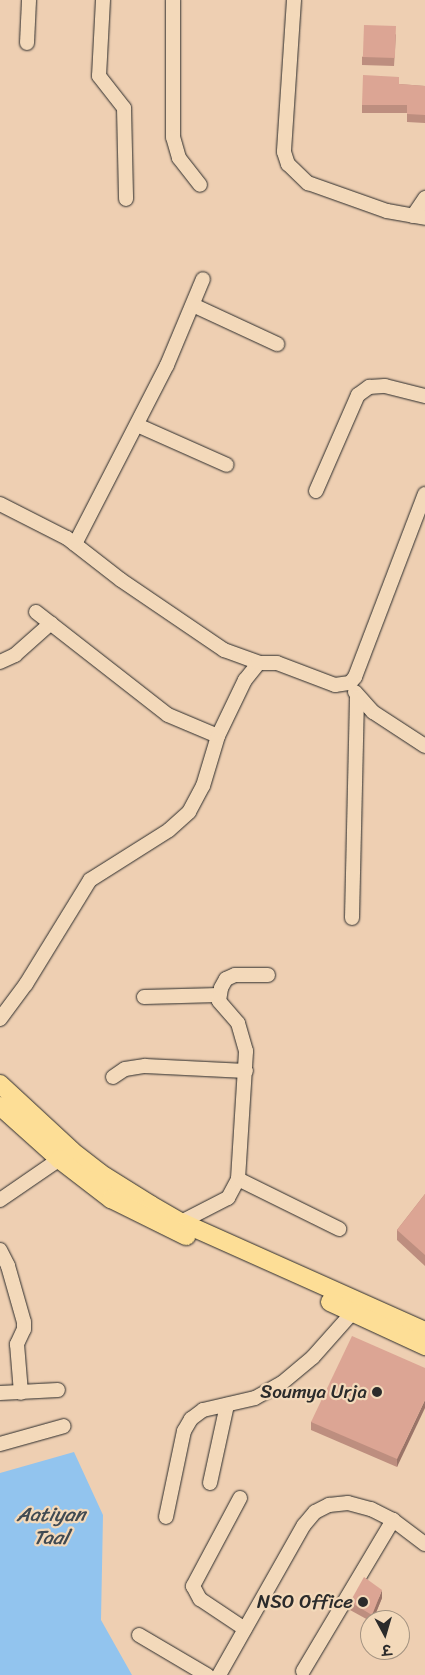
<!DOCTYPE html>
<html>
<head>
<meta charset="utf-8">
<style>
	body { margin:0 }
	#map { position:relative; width:425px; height:1675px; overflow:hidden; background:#eecfb2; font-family:Sriracha,"Playpen Sans Deva",sans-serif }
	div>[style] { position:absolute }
	.water>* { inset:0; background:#92c4ee }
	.roads { filter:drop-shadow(0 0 1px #2b2b2b) drop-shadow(0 0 1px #2b2b2b) }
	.minor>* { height:14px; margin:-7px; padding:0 7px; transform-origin:7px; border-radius:7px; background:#f3d9ba }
	.major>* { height:18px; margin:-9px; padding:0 9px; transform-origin:9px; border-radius:9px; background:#fdde96 }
	.wall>* { inset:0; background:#bd8e7f }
	.shaded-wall>* { inset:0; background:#9a7468 }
	.building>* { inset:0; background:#dca594; transform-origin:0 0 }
	.dots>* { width:14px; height:14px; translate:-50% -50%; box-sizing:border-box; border:2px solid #f3d9ba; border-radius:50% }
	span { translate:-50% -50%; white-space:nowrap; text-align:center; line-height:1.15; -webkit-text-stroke:4.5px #f3d9ba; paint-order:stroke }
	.poi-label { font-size:19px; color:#2b2b2b }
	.right { translate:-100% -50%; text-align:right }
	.water-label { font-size:20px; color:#404a52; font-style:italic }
	.north { position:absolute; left:360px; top:1610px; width:50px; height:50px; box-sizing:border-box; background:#f3d9ba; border:1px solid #a39381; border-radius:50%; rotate:174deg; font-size:14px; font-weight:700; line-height:20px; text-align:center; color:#2b2b2b }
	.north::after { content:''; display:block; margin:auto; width:18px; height:22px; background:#2b2b2b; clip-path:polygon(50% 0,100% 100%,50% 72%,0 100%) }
</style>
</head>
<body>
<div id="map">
	<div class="water">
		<i style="clip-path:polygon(74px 1452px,103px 1515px,101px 1620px,132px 1675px,0 1675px,0 1473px)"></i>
	</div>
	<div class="roads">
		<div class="minor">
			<i style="left:103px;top:0;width:76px;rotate:93deg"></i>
			<i style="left:99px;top:76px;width:41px;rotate:52deg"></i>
			<i style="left:124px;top:108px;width:91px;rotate:88.7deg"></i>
			<i style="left:173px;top:0;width:137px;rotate:90deg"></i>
			<i style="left:173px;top:137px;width:22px;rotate:74deg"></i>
			<i style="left:179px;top:158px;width:34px;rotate:52deg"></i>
			<i style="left:294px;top:0;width:152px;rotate:93.8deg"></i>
			<i style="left:284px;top:152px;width:13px;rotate:72deg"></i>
			<i style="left:288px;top:164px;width:28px;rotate:44deg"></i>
			<i style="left:308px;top:183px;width:84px;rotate:19.5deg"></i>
			<i style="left:387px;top:211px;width:39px;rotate:10deg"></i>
			<i style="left:27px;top:43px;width:43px;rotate:-87.3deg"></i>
			<i style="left:413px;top:216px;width:22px;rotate:-56deg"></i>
			<i style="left:193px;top:305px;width:93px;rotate:24.9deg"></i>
			<i style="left:137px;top:425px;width:98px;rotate:24deg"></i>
			<i style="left:316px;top:491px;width:105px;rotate:-66.4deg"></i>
			<i style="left:358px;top:395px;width:14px;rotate:-36deg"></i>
			<i style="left:369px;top:387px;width:16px;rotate:-4deg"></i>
			<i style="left:385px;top:386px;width:41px;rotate:14deg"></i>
			<i style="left:0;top:504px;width:75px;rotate:26.9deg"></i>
			<i style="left:67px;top:538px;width:68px;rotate:37.9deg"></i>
			<i style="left:121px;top:580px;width:125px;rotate:34.2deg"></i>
			<i style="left:224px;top:650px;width:37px;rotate:20deg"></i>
			<i style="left:75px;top:544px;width:201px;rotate:-62.8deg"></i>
			<i style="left:167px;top:365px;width:93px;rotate:-67.3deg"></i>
			<i style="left:36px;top:612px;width:167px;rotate:38deg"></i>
			<i style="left:168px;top:715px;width:54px;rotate:22.8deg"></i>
			<i style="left:0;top:662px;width:17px;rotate:-25deg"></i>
			<i style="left:15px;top:655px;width:48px;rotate:-41.6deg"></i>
			<i style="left:355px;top:692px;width:27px;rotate:48deg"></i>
			<i style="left:373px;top:712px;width:62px;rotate:33.2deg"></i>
			<i style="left:352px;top:918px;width:221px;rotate:-88.7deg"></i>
			<i style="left:144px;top:997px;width:75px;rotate:-1.5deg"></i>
			<i style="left:0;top:1019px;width:44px;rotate:-53.4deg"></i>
			<i style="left:26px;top:984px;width:122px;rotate:-58.4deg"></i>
			<i style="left:90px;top:880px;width:93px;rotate:-32.3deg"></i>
			<i style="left:169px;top:830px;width:27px;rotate:-42deg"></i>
			<i style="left:189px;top:812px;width:30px;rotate:-62deg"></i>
			<i style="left:203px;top:786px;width:52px;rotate:-73.3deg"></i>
			<i style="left:218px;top:736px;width:62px;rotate:-64.3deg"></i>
			<i style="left:245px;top:680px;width:22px;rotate:-51deg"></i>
			<i style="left:259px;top:663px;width:18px"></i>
			<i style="left:277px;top:663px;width:62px;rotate:20.8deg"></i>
			<i style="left:335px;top:685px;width:15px;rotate:-8deg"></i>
			<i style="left:350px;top:683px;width:8px;rotate:-50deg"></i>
			<i style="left:355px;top:677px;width:196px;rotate:-69.1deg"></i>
			<i style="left:113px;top:1077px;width:14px;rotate:-34deg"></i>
			<i style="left:125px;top:1069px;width:20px;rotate:-9deg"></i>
			<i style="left:145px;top:1066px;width:101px;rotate:2.8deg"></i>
			<i style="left:238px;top:1179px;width:113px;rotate:26.3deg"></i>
			<i style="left:0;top:1200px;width:81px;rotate:-34.5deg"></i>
			<i style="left:181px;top:1222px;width:53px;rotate:-27.1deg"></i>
			<i style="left:228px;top:1198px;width:21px;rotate:-62deg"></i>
			<i style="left:238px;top:1179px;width:128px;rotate:-86.4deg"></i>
			<i style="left:246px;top:1051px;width:29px;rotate:-106deg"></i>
			<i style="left:238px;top:1023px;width:29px;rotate:-131deg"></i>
			<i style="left:219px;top:1001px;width:13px;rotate:-81deg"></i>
			<i style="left:221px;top:988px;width:10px;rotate:-61deg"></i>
			<i style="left:226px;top:979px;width:10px;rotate:-24deg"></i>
			<i style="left:235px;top:975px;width:33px"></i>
			<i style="left:0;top:1250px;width:18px;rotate:63deg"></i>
			<i style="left:8px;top:1266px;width:58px;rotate:74.1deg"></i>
			<i style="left:24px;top:1322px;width:7px;rotate:90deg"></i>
			<i style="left:24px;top:1329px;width:17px;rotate:115deg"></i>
			<i style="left:17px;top:1344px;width:49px;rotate:85.3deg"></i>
			<i style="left:0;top:1393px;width:58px;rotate:-3deg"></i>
			<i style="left:0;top:1444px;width:66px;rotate:-15.7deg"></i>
			<i style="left:210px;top:1483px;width:80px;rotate:-77.7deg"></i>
			<i style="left:240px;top:1498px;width:100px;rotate:118.1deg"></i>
			<i style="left:193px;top:1586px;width:15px;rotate:62deg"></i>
			<i style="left:200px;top:1599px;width:54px;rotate:33.7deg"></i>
			<i style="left:166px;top:1517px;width:88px;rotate:-78.2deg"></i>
			<i style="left:184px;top:1431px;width:14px;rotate:-60deg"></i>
			<i style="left:191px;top:1419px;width:15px;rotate:-37deg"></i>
			<i style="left:203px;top:1410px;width:53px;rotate:-13deg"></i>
			<i style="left:255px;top:1398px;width:31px;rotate:-29deg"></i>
			<i style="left:282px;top:1383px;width:40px;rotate:-40deg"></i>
			<i style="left:313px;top:1357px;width:60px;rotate:-48.4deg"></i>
			<i style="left:139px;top:1635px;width:79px;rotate:30.5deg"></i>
			<i style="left:303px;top:1671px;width:176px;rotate:-59.2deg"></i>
			<i style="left:219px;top:1675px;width:172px;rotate:-60.5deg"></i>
			<i style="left:304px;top:1525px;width:17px;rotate:-50deg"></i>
			<i style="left:315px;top:1512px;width:16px;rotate:-27deg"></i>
			<i style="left:329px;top:1505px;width:19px;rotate:-6deg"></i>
			<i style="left:348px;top:1503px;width:24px;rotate:15deg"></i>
			<i style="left:371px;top:1509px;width:25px;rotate:27deg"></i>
			<i style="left:393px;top:1520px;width:40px;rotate:37deg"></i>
		</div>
		<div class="major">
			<i style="left:0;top:1084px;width:98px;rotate:42.9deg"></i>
			<i style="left:72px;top:1151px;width:36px;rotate:38deg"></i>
			<i style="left:100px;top:1173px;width:60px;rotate:32.1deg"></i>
			<i style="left:151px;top:1205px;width:34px;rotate:30deg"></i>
			<i style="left:181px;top:1222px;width:267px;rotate:24.1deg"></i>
			<i style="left:0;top:1106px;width:79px;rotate:41.9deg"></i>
			<i style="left:59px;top:1159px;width:66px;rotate:37.6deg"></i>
			<i style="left:111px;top:1199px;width:84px;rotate:26.3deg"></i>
			<i style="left:330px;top:1302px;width:105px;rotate:24.9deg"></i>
		</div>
	</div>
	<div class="wall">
		<i style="clip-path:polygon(396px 34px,394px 66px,362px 65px,362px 57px)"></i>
		<i style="clip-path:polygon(399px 84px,425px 86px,425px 123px,407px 122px,407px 113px,362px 113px,362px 105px)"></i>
		<i style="clip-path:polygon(425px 1194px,425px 1266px,397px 1240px,397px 1230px)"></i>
		<i style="clip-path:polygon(425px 1368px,397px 1467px,311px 1430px,311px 1422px)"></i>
		<i style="clip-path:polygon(382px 1598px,373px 1620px,370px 1620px,370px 1621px,350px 1610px,350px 1602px)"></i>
	</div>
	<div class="shaded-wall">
		<i style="clip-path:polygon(425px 1400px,425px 1408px,397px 1467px,397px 1459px)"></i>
		<i style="clip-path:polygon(382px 1590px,382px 1598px,373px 1620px,372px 1620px,372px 1615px)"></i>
	</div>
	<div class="building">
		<i style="left:364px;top:25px;width:32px;height:32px;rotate:2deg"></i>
		<i style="clip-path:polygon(363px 75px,399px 77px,399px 84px,425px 86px,425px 115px,407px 114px,407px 105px,362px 105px)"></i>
		<i style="clip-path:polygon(425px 1194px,425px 1255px,397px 1230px)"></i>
		<i style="clip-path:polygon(352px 1336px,425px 1368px,425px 1400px,397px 1459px,311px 1422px)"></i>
		<i style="clip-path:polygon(364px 1577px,382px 1590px,372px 1615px,350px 1602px)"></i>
	</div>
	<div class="dots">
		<i style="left:377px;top:1392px;background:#2b2b2b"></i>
		<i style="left:363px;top:1602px;background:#2b2b2b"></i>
	</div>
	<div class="poi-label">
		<span class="right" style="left:367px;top:1392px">Soumya Urja</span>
		<span class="right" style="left:353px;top:1602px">NSO Office</span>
	</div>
	<div class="water-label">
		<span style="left:51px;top:1526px">Aatiyan<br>Taal</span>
	</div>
	<div class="north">उ</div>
</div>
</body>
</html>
